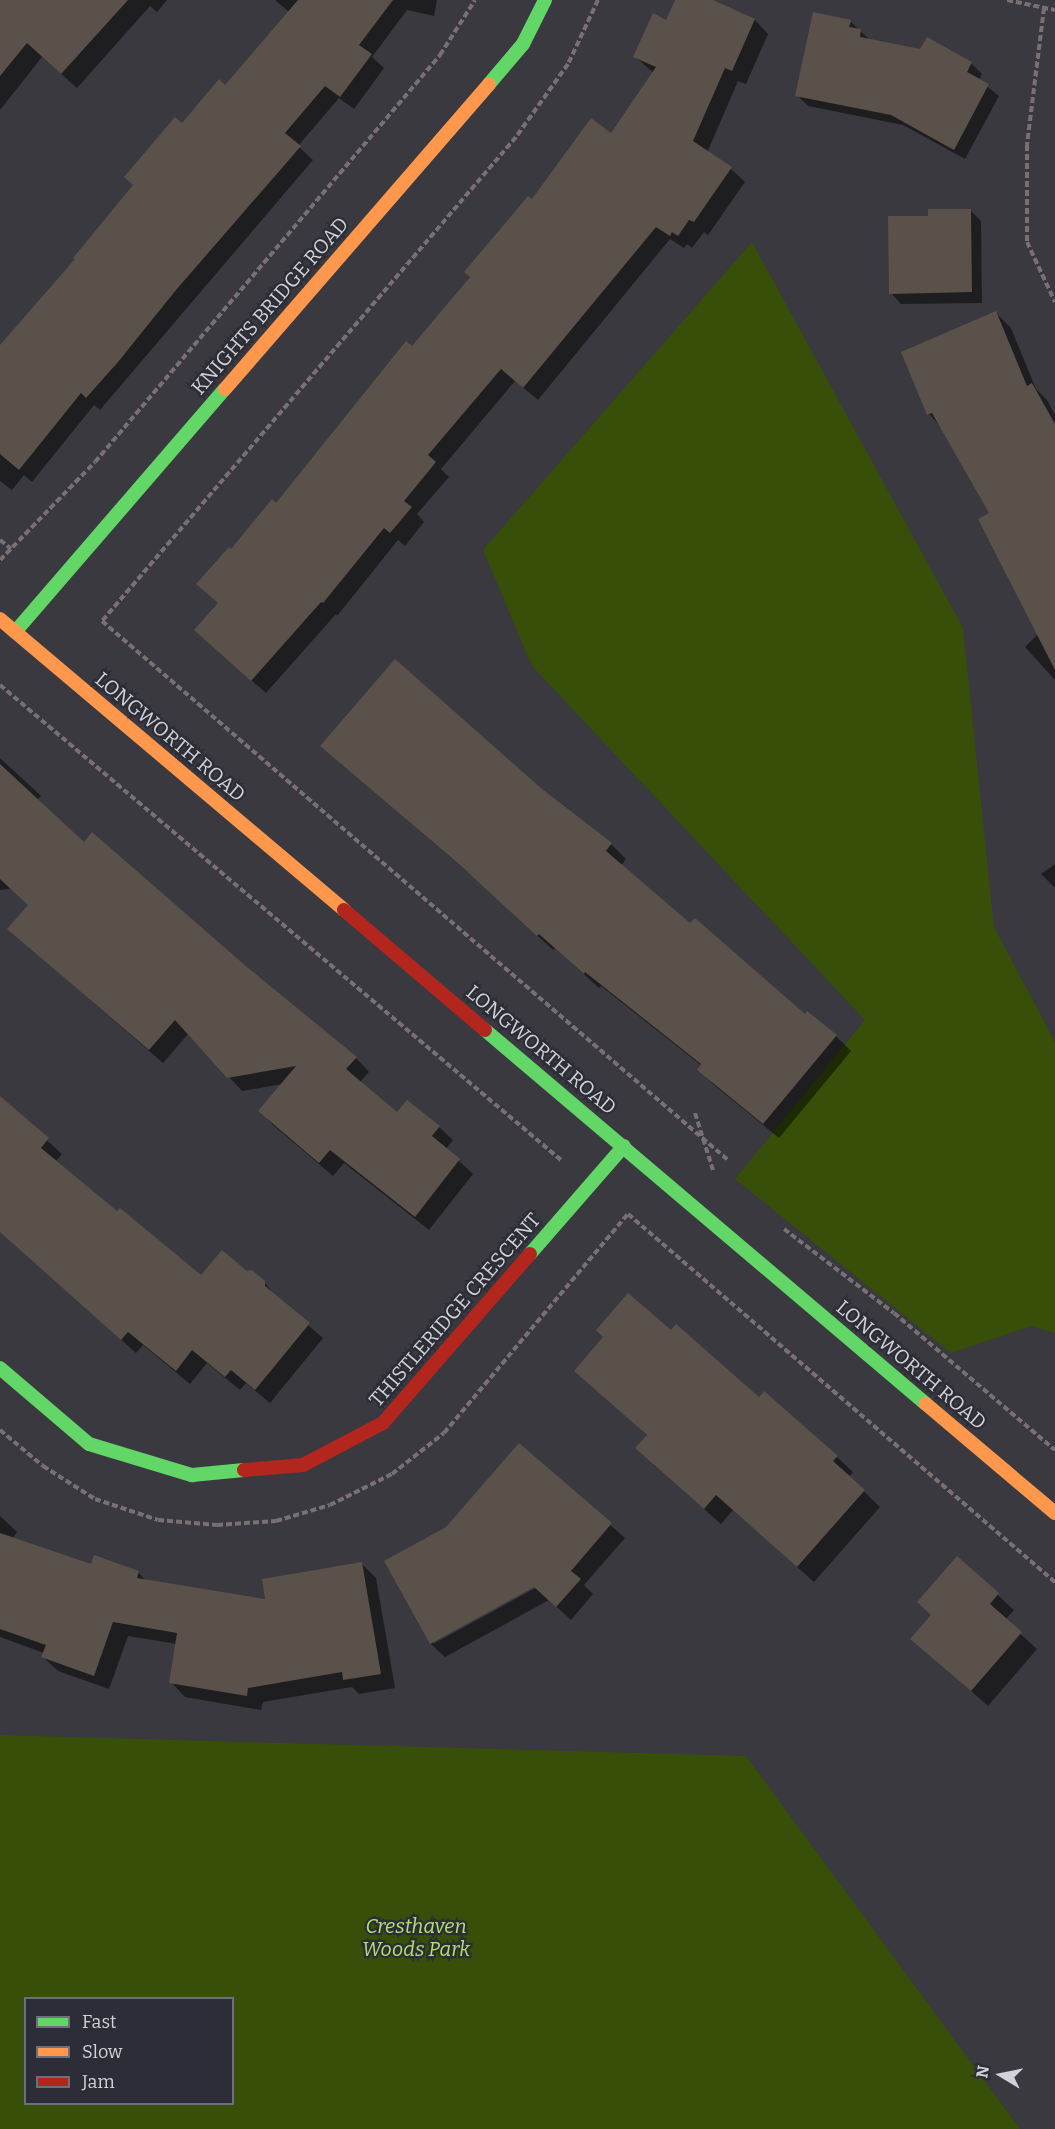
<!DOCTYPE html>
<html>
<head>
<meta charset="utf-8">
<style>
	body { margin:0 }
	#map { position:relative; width:1055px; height:2129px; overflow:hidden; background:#39393f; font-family:Bitter,serif }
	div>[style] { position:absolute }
	.green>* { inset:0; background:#374f09 }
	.shadow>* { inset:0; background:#0007 }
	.building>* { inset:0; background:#5b514b }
	.path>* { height:4px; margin-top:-2px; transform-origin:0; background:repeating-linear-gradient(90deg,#797074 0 6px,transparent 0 9px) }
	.fast>* { height:14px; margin:-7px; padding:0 7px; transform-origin:7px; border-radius:7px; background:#63d668 }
	.slow>* { height:14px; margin:-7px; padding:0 7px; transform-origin:7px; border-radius:7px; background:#ff974d }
	.jam>* { height:14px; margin:-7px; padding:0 7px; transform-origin:7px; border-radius:7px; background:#b3261e }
	span { translate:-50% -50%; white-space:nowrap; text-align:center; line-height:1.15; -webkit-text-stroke:4.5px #2c2d37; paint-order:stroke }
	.street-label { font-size:20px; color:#d1d2d9 }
	.park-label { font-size:20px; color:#b1e36e; font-style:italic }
	.legend { position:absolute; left:24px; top:1997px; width:210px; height:108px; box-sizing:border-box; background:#2c2d37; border:2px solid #6e6f78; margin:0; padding:8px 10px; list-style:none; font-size:18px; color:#d1d2d9 }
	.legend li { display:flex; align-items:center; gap:12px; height:30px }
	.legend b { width:30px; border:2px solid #6e6f78 }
	.north { position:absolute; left:971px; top:2045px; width:60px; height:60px; -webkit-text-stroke:4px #2c2d37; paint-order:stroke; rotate:280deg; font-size:16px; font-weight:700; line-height:24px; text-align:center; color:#d1d2d9 }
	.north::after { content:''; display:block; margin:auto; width:21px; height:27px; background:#d1d2d9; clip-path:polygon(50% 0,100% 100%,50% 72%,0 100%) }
</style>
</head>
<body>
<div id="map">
	<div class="green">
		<i style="clip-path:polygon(752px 242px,963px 628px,994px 927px,1055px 1042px,1055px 1333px,1031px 1326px,951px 1353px,735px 1179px,865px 1020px,532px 666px,483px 550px)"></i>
		<i style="clip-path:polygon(evenodd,0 1735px,746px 1756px,1020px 2129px,0 2129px,0 1735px,232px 1998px,232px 2104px,26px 2104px,26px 1998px,232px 1998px)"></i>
	</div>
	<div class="shadow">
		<i style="clip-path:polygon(0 0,167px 0,157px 12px,150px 6px,77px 88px,42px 57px,0 110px)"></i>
		<i style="clip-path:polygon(275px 0,437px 0,434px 16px,407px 10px,372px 57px,384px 68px,354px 109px,339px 98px,298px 146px,313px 160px,100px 410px,94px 405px,32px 482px,24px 475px,12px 490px,0 481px,0 368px,77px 260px,182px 125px,225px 87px,289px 12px)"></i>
		<i style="clip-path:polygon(677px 0,709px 0,755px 20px,768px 34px,746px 84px,738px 81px,707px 153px,731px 169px,745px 182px,708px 235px,704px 232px,692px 248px,687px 244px,684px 248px,670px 239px,538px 400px,515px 381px,441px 469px,449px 477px,417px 514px,424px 522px,405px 546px,398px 540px,337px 616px,336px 614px,266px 693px,210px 644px,232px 551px,277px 505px,412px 348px,532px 201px,611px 135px,654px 73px,635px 57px,667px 22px)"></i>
		<i style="clip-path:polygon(851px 22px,871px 41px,971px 63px,982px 74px,979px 80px,999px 96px,965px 159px,903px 125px,808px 106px,797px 95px)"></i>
		<i style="clip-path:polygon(970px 210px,981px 221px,982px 303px,901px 304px,891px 293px,929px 217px)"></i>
		<i style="clip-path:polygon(996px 313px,1011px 328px,1036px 389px,1047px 400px,1055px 415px,1055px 680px,1025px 647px,1038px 634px,991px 514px,941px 427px,929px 414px)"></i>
		<i style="clip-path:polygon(0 758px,41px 796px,37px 800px,84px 844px,246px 968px,356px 1058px,369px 1072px,360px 1082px,397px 1114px,439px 1127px,453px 1140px,446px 1149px,473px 1174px,429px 1230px,344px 1163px,333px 1176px,273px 1125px,260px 1111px,283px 1084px,242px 1091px,189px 1033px,163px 1063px,23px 942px,49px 883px,0 890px)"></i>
		<i style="clip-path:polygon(338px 761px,541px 790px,611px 844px,626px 859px,621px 866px,690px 926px,805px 1016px,836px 1036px,851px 1051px,779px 1138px,714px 1085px,699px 1070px,702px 1066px,601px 986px,599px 988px,555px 948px,553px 950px,478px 881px)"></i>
		<i style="clip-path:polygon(1055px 864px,1055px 888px,1041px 874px)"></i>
		<i style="clip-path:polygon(0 1098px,62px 1154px,55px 1162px,117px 1214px,201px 1277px,247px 1273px,264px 1282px,278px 1299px,323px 1338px,270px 1403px,246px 1383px,240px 1390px,207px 1363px,190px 1384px,143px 1345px,136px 1353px,0 1231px)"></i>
		<i style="clip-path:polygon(671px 1332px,837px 1457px,853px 1472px,849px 1477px,880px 1507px,814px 1582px,733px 1510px,721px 1524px,653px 1464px,648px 1436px,576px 1371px)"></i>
		<i style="clip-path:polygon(evenodd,519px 1445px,625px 1538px,584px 1585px,593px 1594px,571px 1620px,549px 1600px,445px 1657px,431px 1644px,386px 1561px,447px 1528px,519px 1445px,540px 1582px,541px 1585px,433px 1644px,433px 1641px,540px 1582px)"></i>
		<i style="clip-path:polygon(0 1516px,17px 1532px,12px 1539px,92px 1566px,138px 1572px,146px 1581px,267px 1601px,361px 1563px,376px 1578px,395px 1688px,359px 1694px,352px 1687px,263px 1702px,261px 1710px,185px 1697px,171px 1682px,177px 1644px,128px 1636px,109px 1689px,58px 1671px,43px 1657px,44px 1653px,0 1637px)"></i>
		<i style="clip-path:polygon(957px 1558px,1014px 1610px,1005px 1620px,1037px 1649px,988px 1706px,912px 1639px,932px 1616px)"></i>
	</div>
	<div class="building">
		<i style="clip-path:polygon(0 0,128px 0,61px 74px,27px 43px,0 76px)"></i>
		<i style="clip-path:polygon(298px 0,393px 0,359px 45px,372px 54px,340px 97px,325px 86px,285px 133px,301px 146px,176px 290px,118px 362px,86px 398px,81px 393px,19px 470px,0 454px,0 345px,75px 259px,73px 258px,133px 185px,124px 177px,175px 117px,182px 123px,219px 79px,225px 85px)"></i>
		<i style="clip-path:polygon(675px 0,713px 0,755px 19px,732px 71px,725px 68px,693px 141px,732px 167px,694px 222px,689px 220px,678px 236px,672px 232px,670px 236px,656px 227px,523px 388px,501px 369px,428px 455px,436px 462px,404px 501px,412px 507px,390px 533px,384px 528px,323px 603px,321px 602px,251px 681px,194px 630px,218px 603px,196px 584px,229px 547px,231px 549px,272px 499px,276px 503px,406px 341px,412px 346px,470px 277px,464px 272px,528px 196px,532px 199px,591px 118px,611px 133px,656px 67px,633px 57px,653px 13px,666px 20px)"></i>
		<i style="clip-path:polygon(813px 12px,851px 20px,849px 27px,861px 29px,860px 37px,920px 49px,927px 37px,972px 62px,967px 72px,989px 84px,954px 150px,891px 115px,795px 96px)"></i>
		<i style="clip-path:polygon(928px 209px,971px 209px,972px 292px,889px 294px,888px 216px,928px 216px)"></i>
		<i style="clip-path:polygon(996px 311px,1027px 386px,1032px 383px,1055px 424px,1055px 670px,978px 519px,989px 513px,932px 413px,927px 415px,901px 352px)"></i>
		<i style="clip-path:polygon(395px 659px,542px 789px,612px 843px,606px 851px,690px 923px,695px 918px,805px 1014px,807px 1011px,837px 1035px,763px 1124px,697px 1070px,701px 1064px,585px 972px,584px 974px,539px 934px,537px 936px,461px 866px,320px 746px)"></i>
		<i style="clip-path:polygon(0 764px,84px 842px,92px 832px,247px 967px,357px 1057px,346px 1069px,397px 1112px,407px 1100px,440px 1126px,432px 1136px,460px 1159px,415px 1217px,330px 1150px,319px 1163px,258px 1111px,296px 1066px,227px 1078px,175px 1020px,149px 1050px,7px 929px,28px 905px,0 879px)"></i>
		<i style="clip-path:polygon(0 1096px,49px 1138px,41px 1148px,117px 1211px,120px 1208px,201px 1275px,222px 1250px,247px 1271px,252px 1270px,265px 1281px,265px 1286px,310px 1323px,255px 1390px,231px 1370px,225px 1377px,192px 1350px,176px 1371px,128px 1332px,121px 1340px,0 1232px)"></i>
		<i style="clip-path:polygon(628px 1293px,671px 1330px,676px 1324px,759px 1397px,764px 1391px,838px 1456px,833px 1461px,865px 1490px,797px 1567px,716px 1495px,704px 1509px,635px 1448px,647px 1435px,574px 1371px,603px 1337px,596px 1330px)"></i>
		<i style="clip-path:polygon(519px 1443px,612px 1523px,571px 1571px,581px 1579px,556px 1607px,534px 1587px,430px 1644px,384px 1561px,446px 1527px)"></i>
		<i style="clip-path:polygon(0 1533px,91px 1564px,94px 1555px,139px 1571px,137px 1578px,265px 1599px,262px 1579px,362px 1562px,381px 1674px,343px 1680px,342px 1672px,248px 1688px,247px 1696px,169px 1683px,177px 1633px,113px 1622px,94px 1676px,41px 1657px,46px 1645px,0 1629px)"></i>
		<i style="clip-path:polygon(957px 1556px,999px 1593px,990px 1604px,1022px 1632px,971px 1691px,910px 1639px,931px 1615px,917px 1602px)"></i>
	</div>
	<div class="path">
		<i style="left:598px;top:0;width:71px;rotate:115.1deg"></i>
		<i style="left:568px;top:64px;width:90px;rotate:125.5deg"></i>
		<i style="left:516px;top:137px;width:637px;rotate:130.54deg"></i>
		<i style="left:102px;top:621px;width:826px;rotate:40.73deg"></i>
		<i style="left:1007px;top:0;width:49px;rotate:11.8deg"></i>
		<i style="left:1044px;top:8px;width:138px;rotate:97.1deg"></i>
		<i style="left:1027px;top:145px;width:97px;rotate:90deg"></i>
		<i style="left:1027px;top:242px;width:66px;rotate:65deg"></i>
		<i style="left:0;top:540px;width:14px;rotate:39deg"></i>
		<i style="left:0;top:560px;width:136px;rotate:-45.9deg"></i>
		<i style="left:95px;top:462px;width:534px;rotate:-49.71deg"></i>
		<i style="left:440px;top:55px;width:65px;rotate:-57.5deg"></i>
		<i style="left:0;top:685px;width:736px;rotate:40.26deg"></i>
		<i style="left:695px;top:1113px;width:60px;rotate:72.5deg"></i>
		<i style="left:784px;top:1229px;width:138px;rotate:37.4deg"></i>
		<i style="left:894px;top:1313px;width:211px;rotate:40.4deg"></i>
		<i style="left:0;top:1430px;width:56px;rotate:39.9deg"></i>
		<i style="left:43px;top:1466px;width:62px;rotate:32.4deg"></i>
		<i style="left:95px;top:1499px;width:66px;rotate:18.4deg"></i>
		<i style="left:158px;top:1520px;width:59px;rotate:4.8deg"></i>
		<i style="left:217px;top:1525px;width:59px;rotate:-3.9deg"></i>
		<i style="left:276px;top:1521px;width:56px;rotate:-16.5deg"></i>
		<i style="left:330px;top:1505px;width:69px;rotate:-26.6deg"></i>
		<i style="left:392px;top:1474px;width:66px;rotate:-38.3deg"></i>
		<i style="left:444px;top:1433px;width:286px;rotate:-50deg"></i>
		<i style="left:628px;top:1214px;width:564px;rotate:40.76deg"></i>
	</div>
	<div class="fast">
		<i style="left:489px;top:84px;width:52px;rotate:-49.6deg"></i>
		<i style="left:523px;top:44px;width:49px;rotate:-63.4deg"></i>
		<i style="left:15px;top:632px;width:321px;rotate:-49.2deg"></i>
		<i style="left:485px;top:1030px;width:578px;rotate:40.3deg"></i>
		<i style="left:530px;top:1254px;width:143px;rotate:-49deg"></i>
		<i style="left:0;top:1368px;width:117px;rotate:40.5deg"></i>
		<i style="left:89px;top:1444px;width:108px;rotate:16.8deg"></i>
		<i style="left:192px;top:1475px;width:52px;rotate:-5.5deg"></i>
	</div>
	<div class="slow">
		<i style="left:225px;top:389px;width:403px;rotate:-49.1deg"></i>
		<i style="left:0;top:619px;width:451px;rotate:40.2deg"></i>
		<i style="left:926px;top:1404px;width:169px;rotate:40.2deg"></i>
	</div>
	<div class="jam">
		<i style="left:344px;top:910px;width:185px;rotate:40.4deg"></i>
		<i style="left:244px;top:1470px;width:59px;rotate:-4.8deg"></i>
		<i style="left:303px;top:1465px;width:90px;rotate:-27.7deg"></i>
		<i style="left:383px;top:1423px;width:224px;rotate:-49deg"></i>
	</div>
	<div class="street-label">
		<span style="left:270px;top:306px;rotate:-49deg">KNIGHTS BRIDGE ROAD</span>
		<span style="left:170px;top:737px;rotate:40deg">LONGWORTH ROAD</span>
		<span style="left:541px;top:1050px;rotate:40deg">LONGWORTH ROAD</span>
		<span style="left:455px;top:1310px;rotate:-49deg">THISTLERIDGE CRESCENT</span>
		<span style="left:911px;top:1365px;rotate:40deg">LONGWORTH ROAD</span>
	</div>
	<div class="park-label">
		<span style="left:416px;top:1938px">Cresthaven<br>Woods Park</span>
	</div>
	<ul class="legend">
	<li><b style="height:8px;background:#63d668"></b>Fast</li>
	<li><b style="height:8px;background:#ff974d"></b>Slow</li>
	<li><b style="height:8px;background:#b3261e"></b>Jam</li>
	</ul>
	<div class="north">N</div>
</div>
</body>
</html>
